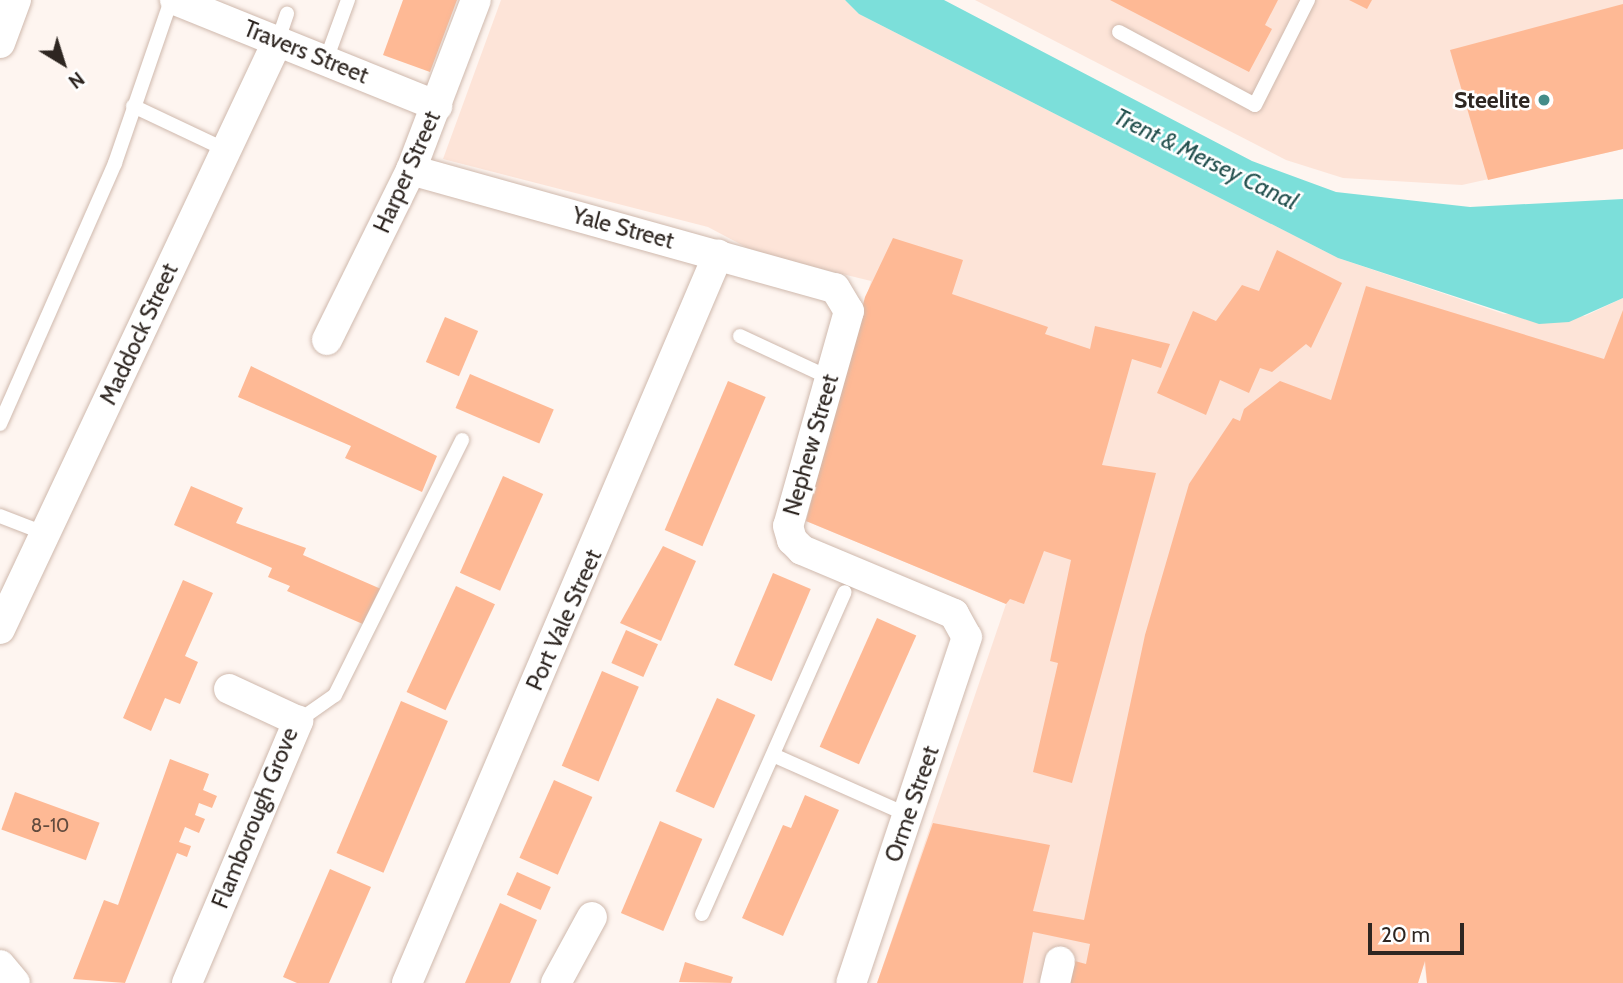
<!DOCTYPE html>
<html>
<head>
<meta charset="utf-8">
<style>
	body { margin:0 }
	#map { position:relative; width:1623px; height:983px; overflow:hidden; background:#fef5f0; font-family:Cabin,sans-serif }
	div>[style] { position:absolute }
	.built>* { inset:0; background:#fde4d8 }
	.water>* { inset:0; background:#7cdfda }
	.building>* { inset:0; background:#feb995; transform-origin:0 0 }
	.roads { filter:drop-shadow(0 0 2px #cfb9ad) drop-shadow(0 0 2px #cfb9ad) }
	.service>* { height:14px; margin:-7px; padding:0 7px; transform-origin:7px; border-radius:7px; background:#fff }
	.minor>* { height:30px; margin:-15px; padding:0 15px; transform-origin:15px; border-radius:15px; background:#fff }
	.dots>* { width:19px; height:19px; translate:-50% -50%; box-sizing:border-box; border:4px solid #fff; border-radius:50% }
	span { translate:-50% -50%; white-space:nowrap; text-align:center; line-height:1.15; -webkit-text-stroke:5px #fff; paint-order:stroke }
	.number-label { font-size:19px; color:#624b3e }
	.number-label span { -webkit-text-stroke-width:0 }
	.street-label { font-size:23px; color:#2e2621 }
	.poi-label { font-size:23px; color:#2e2621; font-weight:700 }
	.right { translate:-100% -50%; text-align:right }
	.water-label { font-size:24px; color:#23504e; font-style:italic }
	.north { position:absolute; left:28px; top:28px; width:70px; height:70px; -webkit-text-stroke:5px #fff; paint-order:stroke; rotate:142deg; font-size:19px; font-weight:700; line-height:28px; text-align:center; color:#2e2621 }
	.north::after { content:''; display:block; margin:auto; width:24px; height:32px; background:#2e2621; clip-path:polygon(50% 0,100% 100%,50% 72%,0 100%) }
	.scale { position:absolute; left:1368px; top:923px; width:96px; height:32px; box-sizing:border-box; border:4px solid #2e2621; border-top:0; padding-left:9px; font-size:21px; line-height:24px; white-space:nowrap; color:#2e2621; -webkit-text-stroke:5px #fff; paint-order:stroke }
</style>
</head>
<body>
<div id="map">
	<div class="built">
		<i style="clip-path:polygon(501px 0,845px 0,859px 14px,1338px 258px,1504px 314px,1585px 316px,1623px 298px,1623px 983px,1427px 983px,1424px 963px,1418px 983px,877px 983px,1006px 604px,806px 521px,871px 281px,757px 253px,708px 227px,443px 159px)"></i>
		<i style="clip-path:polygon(975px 0,1623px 0,1623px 149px,1462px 185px,1343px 178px,1286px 160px)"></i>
	</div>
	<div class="water">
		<i style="clip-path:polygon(845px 0,944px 0,1252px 161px,1336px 192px,1470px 207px,1623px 199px,1623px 298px,1569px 322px,1539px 324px,1338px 258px,859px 14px)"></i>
	</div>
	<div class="building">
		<i style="clip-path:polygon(403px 0,457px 0,430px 72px,383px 55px)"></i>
		<i style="clip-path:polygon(1110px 0,1278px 0,1265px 25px,1272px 29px,1249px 72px)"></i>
		<i style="clip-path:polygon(1349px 0,1372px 0,1367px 9px)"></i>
		<i style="clip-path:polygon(1623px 4px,1623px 149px,1488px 180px,1450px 50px)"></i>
		<i style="clip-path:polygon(893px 238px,963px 260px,952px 294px,1048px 327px,1045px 334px,1090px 349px,1095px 326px,1170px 344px,1161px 368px,1132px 359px,1102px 465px,1156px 473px,1072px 783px,1033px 772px,1058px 663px,1050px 661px,1071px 560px,1044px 551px,1024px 604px,1010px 599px,1006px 604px,806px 521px,865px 297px)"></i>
		<i style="clip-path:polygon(1277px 250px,1342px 283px,1311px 348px,1306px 344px,1272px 372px,1260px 368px,1249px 393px,1220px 380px,1206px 415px,1157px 393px,1193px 311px,1216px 321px,1242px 285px,1259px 291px)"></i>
		<i style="clip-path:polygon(1366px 286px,1604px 359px,1623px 310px,1623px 983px,1427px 983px,1425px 961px,1418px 983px,1065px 983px,1071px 960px,1086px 964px,1090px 944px,1033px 932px,1023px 983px,877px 983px,933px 823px,1050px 845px,1033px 911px,1084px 920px,1145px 635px,1189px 484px,1233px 418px,1240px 421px,1244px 409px,1280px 381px,1331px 400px)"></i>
		<i style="left:445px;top:317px;width:36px;height:49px;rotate:23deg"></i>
		<i style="clip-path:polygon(251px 366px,437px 456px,422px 492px,345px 458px,351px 446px,238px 397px)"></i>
		<i style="left:470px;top:374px;width:91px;height:37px;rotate:23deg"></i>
		<i style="left:728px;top:381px;width:41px;height:162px;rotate:23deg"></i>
		<i style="left:503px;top:476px;width:44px;height:106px;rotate:24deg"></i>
		<i style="clip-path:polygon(191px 486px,243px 508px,236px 523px,306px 548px,303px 555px,381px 589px,365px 625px,287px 591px,290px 586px,268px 577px,272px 568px,174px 525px)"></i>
		<i style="clip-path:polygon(663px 546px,696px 561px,661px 641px,620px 623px)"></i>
		<i style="left:773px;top:573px;width:41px;height:100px;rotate:23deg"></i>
		<i style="clip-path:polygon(183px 580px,213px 593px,185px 656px,198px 662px,180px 704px,165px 698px,151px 731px,123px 718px)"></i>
		<i style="left:456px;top:586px;width:43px;height:117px;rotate:25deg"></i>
		<i style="left:877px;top:618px;width:43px;height:141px;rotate:24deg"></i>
		<i style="left:626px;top:630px;width:35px;height:36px;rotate:24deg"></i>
		<i style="left:602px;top:671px;width:40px;height:103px;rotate:23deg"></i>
		<i style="left:717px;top:698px;width:42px;height:102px;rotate:24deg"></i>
		<i style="left:401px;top:701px;width:51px;height:165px;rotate:23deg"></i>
		<i style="clip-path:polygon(170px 759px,209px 774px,203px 790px,217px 796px,212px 808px,199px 803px,195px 815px,205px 819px,199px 833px,185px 827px,179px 842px,191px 846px,187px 857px,177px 853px,125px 983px,73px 979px,104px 900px,118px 905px)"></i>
		<i style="left:554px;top:780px;width:42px;height:85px;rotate:24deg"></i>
		<i style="left:15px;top:792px;width:90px;height:40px;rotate:20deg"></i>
		<i style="clip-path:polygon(805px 795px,839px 810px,783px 936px,742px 918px,783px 825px,791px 828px)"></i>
		<i style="left:660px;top:821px;width:46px;height:100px;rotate:23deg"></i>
		<i style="clip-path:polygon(330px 869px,371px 887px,329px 983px,297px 983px,283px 977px)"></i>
		<i style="left:517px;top:872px;width:37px;height:25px;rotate:24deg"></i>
		<i style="clip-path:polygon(500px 903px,537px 920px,510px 983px,465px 983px)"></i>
		<i style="clip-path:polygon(685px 962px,733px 977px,731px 983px,679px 982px)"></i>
	</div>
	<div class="roads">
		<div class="service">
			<i style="left:1119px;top:32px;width:154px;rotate:28.2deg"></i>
			<i style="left:1255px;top:105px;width:118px;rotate:-63.2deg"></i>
			<i style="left:278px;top:40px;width:28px;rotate:-71deg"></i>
			<i style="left:326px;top:60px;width:64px;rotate:-69.9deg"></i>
			<i style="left:133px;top:106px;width:103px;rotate:25.3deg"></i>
			<i style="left:740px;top:336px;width:99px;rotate:25deg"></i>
			<i style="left:0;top:424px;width:285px;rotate:-66.2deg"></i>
			<i style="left:115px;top:163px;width:172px;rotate:-71deg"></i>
			<i style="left:0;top:516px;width:47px;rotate:21.1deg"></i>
			<i style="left:298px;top:721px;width:45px;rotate:-35.1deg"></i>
			<i style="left:335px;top:695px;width:285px;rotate:-63.5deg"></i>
			<i style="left:773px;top:755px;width:148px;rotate:24deg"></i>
			<i style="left:702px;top:914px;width:352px;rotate:-66.1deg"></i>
		</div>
		<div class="minor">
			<i style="left:175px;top:0;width:283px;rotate:22deg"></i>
			<i style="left:0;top:43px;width:46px;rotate:-69.6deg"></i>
			<i style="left:411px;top:170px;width:440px;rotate:15.6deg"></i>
			<i style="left:835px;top:288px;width:27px;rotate:59deg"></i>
			<i style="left:849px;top:311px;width:223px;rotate:105.8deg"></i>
			<i style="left:788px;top:526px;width:15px;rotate:74deg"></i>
			<i style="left:792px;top:540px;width:14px;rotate:45deg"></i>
			<i style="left:802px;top:550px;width:165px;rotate:22.8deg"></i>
			<i style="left:954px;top:614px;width:26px;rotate:61deg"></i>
			<i style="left:967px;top:637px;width:365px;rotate:108.5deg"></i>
			<i style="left:327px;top:340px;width:190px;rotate:-63.7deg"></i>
			<i style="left:411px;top:170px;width:182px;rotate:-69.1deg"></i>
			<i style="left:0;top:629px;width:651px;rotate:-64.73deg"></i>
			<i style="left:0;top:965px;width:23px;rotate:50deg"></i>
			<i style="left:187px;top:983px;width:285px;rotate:-67deg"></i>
			<i style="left:298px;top:721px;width:76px;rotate:-155.1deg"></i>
			<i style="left:407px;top:983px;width:792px;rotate:-66.87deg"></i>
			<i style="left:556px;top:983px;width:75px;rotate:-61.4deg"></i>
			<i style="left:1055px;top:983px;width:22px;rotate:-77deg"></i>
		</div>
	</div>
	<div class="dots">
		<i style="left:1544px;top:100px;background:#448c89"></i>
	</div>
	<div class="number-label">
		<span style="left:50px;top:826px">8-10</span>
	</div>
	<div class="street-label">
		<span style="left:306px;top:52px;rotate:22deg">Travers Street</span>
		<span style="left:407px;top:172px;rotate:-66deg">Harper Street</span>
		<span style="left:623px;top:228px;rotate:15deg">Yale Street</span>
		<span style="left:139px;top:334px;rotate:-65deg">Maddock Street</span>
		<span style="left:811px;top:445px;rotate:-74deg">Nephew Street</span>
		<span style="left:564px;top:620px;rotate:-66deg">Port Vale Street</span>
		<span style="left:912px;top:804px;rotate:-71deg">Orme Street</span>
		<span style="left:255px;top:818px;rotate:-68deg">Flamborough Grove</span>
	</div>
	<div class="poi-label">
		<span class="right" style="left:1530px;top:100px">Steelite</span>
	</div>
	<div class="water-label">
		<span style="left:1206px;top:159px;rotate:26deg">Trent &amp; Mersey Canal</span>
	</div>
	<div class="north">N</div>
	<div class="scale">20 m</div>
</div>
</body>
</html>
